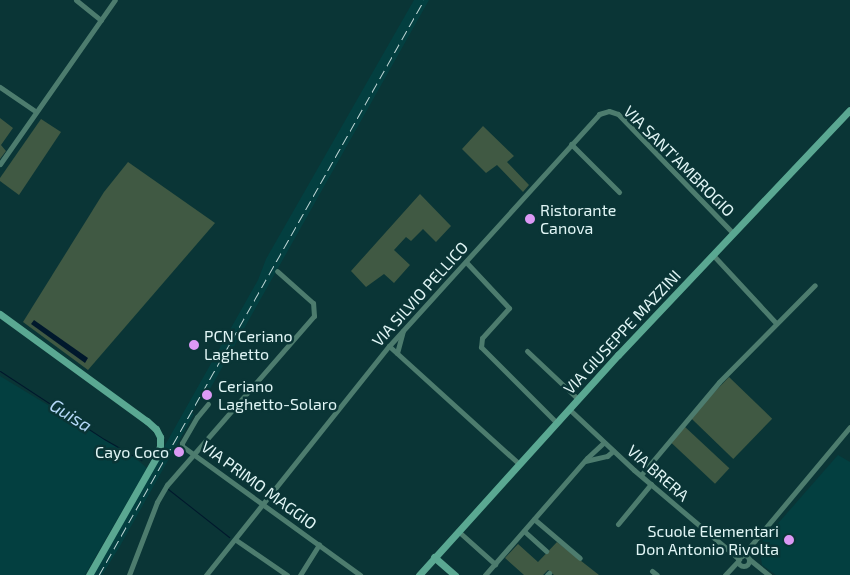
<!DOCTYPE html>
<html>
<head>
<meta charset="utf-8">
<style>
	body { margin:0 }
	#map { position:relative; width:850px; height:575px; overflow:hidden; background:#0a3536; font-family:"Exo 2",sans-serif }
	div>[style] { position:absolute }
	.built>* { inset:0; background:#033f40 }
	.green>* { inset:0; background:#405943; transform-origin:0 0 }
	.water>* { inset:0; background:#00182c }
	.stream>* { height:1px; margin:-0.5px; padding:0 0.5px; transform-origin:0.5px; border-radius:0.5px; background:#00182c }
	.street>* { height:5px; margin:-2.5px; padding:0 2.5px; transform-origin:2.5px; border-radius:2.5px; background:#4d7c6e }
	.street>.ring { margin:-2.5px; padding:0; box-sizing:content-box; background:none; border:5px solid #4d7c6e; border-radius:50% }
	.secondary>* { height:7px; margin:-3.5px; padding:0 3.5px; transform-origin:3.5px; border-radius:3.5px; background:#5aa892 }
	.rail>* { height:1px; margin-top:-0.5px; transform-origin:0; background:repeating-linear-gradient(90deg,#bed6d6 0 10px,transparent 0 15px) }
	.dots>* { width:14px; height:14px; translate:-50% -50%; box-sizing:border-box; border:2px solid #0a3536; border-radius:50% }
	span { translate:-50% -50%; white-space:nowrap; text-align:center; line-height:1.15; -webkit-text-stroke:5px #0a3536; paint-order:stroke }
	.street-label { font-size:16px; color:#e0f5f5 }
	.poi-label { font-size:16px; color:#e0f5f5 }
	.left { translate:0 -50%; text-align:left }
	.right { translate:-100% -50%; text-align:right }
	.water-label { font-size:18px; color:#b4d8f7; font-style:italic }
</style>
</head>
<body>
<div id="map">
	<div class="built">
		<i style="clip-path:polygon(414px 0,429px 0,210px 389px,207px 387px,192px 413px,194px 414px,120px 546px,102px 575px,92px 575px,258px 280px,266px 259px)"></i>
		<i style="clip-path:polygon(0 376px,135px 458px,147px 468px,85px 575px,0 575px)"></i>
		<i style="clip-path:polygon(838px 455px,850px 462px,850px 575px,776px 575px,762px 565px,759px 545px)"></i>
	</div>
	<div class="green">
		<i style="clip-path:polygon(0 118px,13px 128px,1px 145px,6px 151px,0 159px)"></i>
		<i style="clip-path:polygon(41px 119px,61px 132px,19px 195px,0 181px,0 178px)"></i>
		<i style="clip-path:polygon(483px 126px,514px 156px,507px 162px,529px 185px,523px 192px,497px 165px,486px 173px,462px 149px)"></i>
		<i style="clip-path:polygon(128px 162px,215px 223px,88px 370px,23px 322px,104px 192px)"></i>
		<i style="clip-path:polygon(420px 194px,451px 226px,436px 242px,423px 229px,411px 241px,406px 237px,394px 250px,410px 265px,394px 283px,384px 274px,366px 287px,351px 271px)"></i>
		<i style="left:729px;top:377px;width:60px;height:56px;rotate:44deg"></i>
		<i style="left:684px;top:426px;width:62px;height:21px;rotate:43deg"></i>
		<i style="clip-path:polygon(557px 542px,599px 575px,554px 575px,548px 570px,543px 575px,524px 575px,505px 558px,518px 544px,538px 562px)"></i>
	</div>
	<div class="water">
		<i style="clip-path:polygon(34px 320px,88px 358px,85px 363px,31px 324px)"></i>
	</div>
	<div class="stream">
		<i style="left:0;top:371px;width:124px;rotate:33.2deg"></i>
		<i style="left:104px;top:439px;width:43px;rotate:29.6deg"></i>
		<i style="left:168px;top:489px;width:78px;rotate:38.2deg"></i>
	</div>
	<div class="street">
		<i style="left:76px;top:0;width:32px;rotate:39deg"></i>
		<i style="left:0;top:87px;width:42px;rotate:34.4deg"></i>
		<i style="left:571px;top:144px;width:68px;rotate:45deg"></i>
		<i style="left:0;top:164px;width:200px;rotate:-55deg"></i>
		<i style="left:713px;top:255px;width:93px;rotate:47.2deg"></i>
		<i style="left:466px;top:262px;width:63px;rotate:46.9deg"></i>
		<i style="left:509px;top:308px;width:40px;rotate:132deg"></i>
		<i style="left:482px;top:338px;width:9px;rotate:96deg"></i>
		<i style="left:481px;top:347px;width:107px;rotate:45deg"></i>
		<i style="left:389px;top:346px;width:176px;rotate:42.2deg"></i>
		<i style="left:527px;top:351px;width:70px;rotate:43.3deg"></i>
		<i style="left:397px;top:353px;width:23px;rotate:-75deg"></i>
		<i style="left:208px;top:404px;width:17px;rotate:130deg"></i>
		<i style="left:197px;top:417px;width:30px;rotate:120deg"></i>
		<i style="left:182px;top:443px;width:3px;rotate:90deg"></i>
		<i style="left:182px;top:446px;width:220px;rotate:35.9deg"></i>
		<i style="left:569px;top:409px;width:89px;rotate:43.2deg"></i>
		<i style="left:634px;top:470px;width:138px;rotate:40.3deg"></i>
		<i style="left:585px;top:461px;width:23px;rotate:-13deg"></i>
		<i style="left:607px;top:456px;width:8px;rotate:-40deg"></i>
		<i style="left:641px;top:475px;width:121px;rotate:-50deg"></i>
		<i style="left:719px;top:382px;width:136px;rotate:-45.3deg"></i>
		<i style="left:534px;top:519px;width:60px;rotate:40.3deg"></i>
		<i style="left:618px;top:524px;width:52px;rotate:-50.5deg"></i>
		<i style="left:458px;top:531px;width:50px;rotate:41.7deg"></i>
		<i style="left:524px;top:531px;width:30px;rotate:42deg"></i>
		<i style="left:236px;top:540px;width:62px;rotate:34.5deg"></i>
		<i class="ring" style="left:738.5px;top:555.5px;width:6px;height:6px"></i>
		<i style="left:742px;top:556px;width:168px;rotate:-50.1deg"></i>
		<i style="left:749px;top:559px;width:26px;rotate:39deg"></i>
		<i style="left:652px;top:571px;width:6px;rotate:39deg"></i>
		<i style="left:129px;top:575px;width:78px;rotate:-69deg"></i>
		<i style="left:157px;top:502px;width:20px;rotate:-60deg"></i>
		<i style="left:167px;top:485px;width:224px;rotate:-49deg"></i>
		<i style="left:314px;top:316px;width:13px;rotate:-94deg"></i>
		<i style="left:313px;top:303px;width:48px;rotate:-138.4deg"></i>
		<i style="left:206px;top:575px;width:293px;rotate:-51.4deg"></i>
		<i style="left:389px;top:346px;width:313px;rotate:-47.8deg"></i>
		<i style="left:599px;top:114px;width:10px;rotate:-17deg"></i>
		<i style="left:609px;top:111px;width:9px;rotate:18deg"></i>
		<i style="left:618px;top:114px;width:165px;rotate:46deg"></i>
		<i style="left:300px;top:575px;width:36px;rotate:-58deg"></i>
		<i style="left:485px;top:575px;width:155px;rotate:-48.9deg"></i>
		<i style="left:587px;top:458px;width:23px;rotate:-43deg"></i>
		<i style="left:547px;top:575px;width:3px;rotate:-45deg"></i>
		<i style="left:725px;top:575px;width:19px;rotate:-47deg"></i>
	</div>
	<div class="secondary">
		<i style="left:0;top:314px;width:182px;rotate:36.1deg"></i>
		<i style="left:147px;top:421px;width:12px;rotate:42deg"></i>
		<i style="left:156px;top:429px;width:9px;rotate:63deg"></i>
		<i style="left:160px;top:437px;width:9px;rotate:90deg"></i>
		<i style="left:160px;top:446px;width:10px;rotate:107deg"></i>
		<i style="left:157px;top:456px;width:137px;rotate:119.7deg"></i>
		<i style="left:434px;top:557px;width:28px;rotate:41deg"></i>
		<i style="left:419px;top:575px;width:297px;rotate:-47.9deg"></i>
		<i style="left:618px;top:355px;width:337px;rotate:-46.6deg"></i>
	</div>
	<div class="rail">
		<i style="left:99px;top:575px;width:660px;rotate:-60.52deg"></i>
	</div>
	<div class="dots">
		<i style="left:530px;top:219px;background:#dc99f5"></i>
		<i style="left:194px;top:345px;background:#dc99f5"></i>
		<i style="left:207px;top:395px;background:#dc99f5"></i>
		<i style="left:179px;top:452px;background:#dc99f5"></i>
		<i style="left:789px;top:540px;background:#dc99f5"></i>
	</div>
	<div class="street-label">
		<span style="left:679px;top:161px;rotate:45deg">VIA SANT'AMBROGIO</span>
		<span style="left:420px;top:294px;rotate:-48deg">VIA SILVIO PELLICO</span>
		<span style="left:622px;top:332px;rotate:-47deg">VIA GIUSEPPE MAZZINI</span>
		<span style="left:658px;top:473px;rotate:41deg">VIA BRERA</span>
		<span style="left:259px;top:485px;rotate:36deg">VIA PRIMO MAGGIO</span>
	</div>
	<div class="poi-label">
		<span class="left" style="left:540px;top:219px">Ristorante<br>Canova</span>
		<span class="left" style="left:204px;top:345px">PCN Ceriano<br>Laghetto</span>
		<span class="left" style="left:218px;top:395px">Ceriano<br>Laghetto-Solaro</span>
		<span class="right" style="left:169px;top:452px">Cayo Coco</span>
		<span class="right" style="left:779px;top:540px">Scuole Elementari<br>Don Antonio Rivolta</span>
	</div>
	<div class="water-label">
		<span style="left:71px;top:415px;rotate:32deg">Guisa</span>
	</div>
</div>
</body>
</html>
